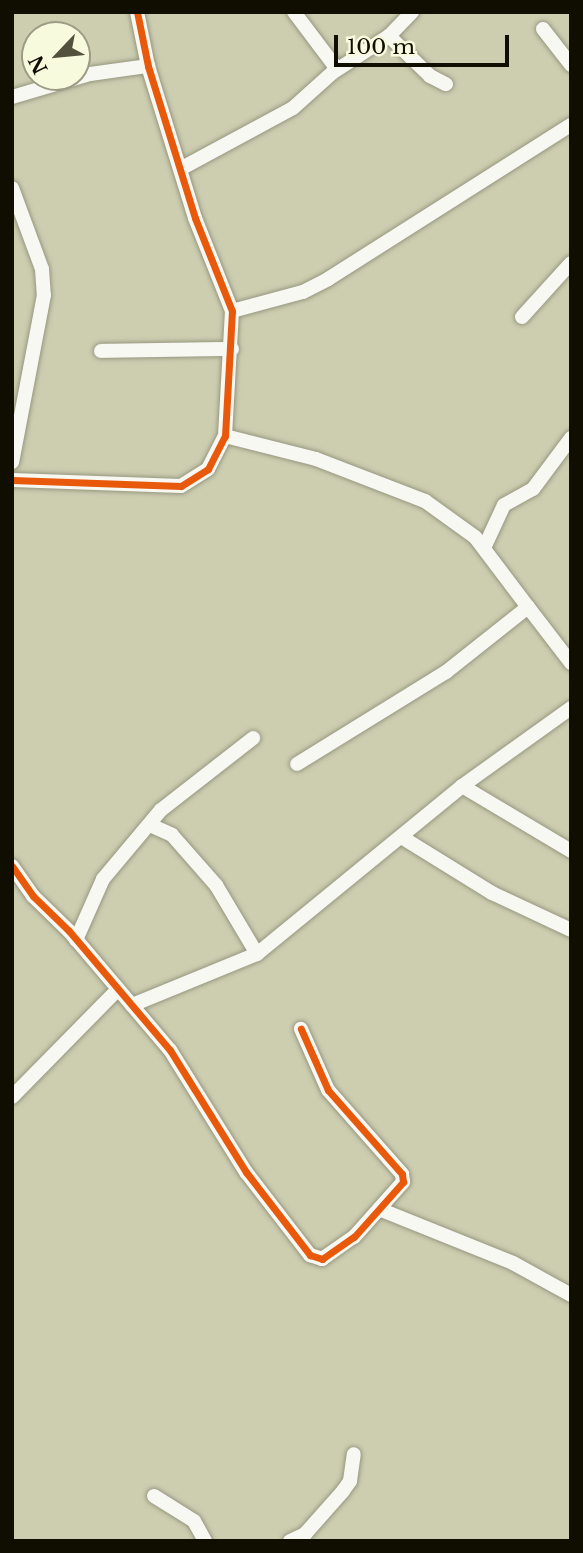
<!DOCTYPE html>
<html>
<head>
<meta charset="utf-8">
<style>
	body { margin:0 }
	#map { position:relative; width:583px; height:1553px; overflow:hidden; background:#cdceb0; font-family:"Libre Baskerville",serif }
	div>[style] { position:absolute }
	.roads { filter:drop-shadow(0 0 2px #979780) drop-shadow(0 0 2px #979780) }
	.minor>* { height:14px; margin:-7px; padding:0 7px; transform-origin:7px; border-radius:7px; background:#f8f8f3 }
	.cycleway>* { height:7px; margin:-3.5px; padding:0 3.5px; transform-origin:3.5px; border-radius:3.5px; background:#e8590c }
	span { translate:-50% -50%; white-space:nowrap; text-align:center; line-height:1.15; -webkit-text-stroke:6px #f8fade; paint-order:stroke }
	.frame { position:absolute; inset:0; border:14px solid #0f0e00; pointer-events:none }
	.north { position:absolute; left:21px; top:21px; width:70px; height:70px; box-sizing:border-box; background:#f8fade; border:2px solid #9b9c85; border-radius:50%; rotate:244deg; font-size:19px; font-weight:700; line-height:28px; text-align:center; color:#0f0e00 }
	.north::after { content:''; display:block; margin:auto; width:24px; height:32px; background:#52513e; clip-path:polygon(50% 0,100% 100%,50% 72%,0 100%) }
	.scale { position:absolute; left:334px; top:35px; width:175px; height:32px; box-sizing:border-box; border:4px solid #0f0e00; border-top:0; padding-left:9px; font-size:21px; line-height:24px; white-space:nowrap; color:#0f0e00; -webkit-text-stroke:5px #f8fade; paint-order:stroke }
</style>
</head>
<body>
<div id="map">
	<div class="roads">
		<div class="minor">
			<i style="left:294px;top:12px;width:71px;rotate:53deg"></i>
			<i style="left:543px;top:29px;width:46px;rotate:52.1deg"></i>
			<i style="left:389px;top:36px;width:57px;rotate:44.3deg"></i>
			<i style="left:430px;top:76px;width:18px;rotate:27deg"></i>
			<i style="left:12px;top:97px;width:81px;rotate:-16.4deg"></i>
			<i style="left:90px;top:74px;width:59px;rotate:-7.9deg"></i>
			<i style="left:182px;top:168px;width:126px;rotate:-28.4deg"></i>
			<i style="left:293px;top:108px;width:52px;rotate:-41.9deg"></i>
			<i style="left:332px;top:73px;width:68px;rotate:-33deg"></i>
			<i style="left:389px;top:36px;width:33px;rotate:-46deg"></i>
			<i style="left:12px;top:188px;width:86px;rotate:69.7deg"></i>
			<i style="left:42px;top:269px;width:26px;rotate:86deg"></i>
			<i style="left:44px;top:295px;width:170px;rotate:100.8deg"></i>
			<i style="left:232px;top:311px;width:73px;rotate:-15deg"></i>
			<i style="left:303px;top:292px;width:28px;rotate:-27deg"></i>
			<i style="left:328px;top:279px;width:288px;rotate:-32.4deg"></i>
			<i style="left:522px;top:317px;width:73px;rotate:-47.8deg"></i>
			<i style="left:101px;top:351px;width:131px;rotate:-0.9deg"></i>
			<i style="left:225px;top:436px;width:94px;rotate:14.2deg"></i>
			<i style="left:316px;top:459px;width:117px;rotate:21.1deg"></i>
			<i style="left:425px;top:501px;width:62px;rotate:35.8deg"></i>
			<i style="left:475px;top:537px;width:88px;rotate:52.9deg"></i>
			<i style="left:528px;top:607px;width:105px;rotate:141.6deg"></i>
			<i style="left:446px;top:672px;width:175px;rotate:148.3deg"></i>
			<i style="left:12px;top:480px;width:169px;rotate:2deg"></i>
			<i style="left:181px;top:486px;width:32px;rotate:-32deg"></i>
			<i style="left:208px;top:469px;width:37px;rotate:-63deg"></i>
			<i style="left:225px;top:436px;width:125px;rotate:-86.8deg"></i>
			<i style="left:232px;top:311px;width:100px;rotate:-111.7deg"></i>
			<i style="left:195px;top:218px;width:159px;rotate:-107.2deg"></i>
			<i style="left:148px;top:66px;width:55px;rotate:-101.5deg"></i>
			<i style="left:484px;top:548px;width:47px;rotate:-65.1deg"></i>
			<i style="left:504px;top:505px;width:33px;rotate:-29deg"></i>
			<i style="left:533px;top:489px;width:64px;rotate:-53.3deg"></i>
			<i style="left:528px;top:607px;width:71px;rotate:52.5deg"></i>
			<i style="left:462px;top:786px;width:127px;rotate:30.8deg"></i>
			<i style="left:150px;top:825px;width:24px;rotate:24deg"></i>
			<i style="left:172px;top:835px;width:67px;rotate:48.7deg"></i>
			<i style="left:216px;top:885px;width:80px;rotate:59.3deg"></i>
			<i style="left:403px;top:838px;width:105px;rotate:31.7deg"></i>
			<i style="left:492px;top:893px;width:87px;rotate:25.1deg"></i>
			<i style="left:12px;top:866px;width:37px;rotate:55deg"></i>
			<i style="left:33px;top:896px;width:50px;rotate:44.2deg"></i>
			<i style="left:69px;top:931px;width:156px;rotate:49.7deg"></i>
			<i style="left:170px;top:1050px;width:144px;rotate:58.1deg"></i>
			<i style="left:246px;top:1172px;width:105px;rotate:52.4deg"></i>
			<i style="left:310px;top:1255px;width:13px;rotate:18deg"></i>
			<i style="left:322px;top:1259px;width:39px;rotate:-35deg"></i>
			<i style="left:354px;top:1237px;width:74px;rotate:-48.3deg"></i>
			<i style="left:403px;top:1182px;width:8px;rotate:-97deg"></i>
			<i style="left:402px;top:1174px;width:112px;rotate:-131.4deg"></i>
			<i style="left:328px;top:1090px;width:67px;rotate:-113.9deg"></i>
			<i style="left:76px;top:940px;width:67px;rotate:-66.1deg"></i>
			<i style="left:103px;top:879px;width:90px;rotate:-50deg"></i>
			<i style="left:161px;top:810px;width:117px;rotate:-38deg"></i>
			<i style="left:132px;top:1005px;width:135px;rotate:-22.2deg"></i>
			<i style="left:257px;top:954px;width:265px;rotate:-39.3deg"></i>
			<i style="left:462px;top:786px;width:134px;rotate:-35.6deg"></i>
			<i style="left:12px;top:1097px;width:151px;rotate:-45.5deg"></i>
			<i style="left:379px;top:1209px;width:144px;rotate:21.9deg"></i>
			<i style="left:513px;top:1263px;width:66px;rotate:28.9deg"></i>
			<i style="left:154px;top:1496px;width:47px;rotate:32deg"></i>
			<i style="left:194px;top:1521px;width:23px;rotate:61deg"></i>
			<i style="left:290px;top:1541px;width:17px;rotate:-25deg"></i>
			<i style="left:305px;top:1534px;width:57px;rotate:-48.5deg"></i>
			<i style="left:343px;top:1491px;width:12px;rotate:-55deg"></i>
			<i style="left:350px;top:1481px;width:27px;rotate:-82deg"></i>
		</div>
	</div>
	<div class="cycleway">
		<i style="left:12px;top:480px;width:169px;rotate:2deg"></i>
		<i style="left:181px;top:486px;width:32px;rotate:-32deg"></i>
		<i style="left:208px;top:469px;width:37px;rotate:-63deg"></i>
		<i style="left:225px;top:436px;width:125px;rotate:-86.8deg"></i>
		<i style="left:232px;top:311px;width:100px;rotate:-111.7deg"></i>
		<i style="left:195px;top:218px;width:159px;rotate:-107.2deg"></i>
		<i style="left:148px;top:66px;width:55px;rotate:-101.5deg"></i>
		<i style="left:12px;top:866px;width:37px;rotate:55deg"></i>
		<i style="left:33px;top:896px;width:50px;rotate:44.2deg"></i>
		<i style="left:69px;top:931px;width:156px;rotate:49.7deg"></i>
		<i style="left:170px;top:1050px;width:144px;rotate:58.1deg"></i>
		<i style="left:246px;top:1172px;width:105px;rotate:52.4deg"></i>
		<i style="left:310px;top:1255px;width:13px;rotate:18deg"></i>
		<i style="left:322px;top:1259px;width:39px;rotate:-35deg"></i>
		<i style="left:354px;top:1237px;width:74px;rotate:-48.3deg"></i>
		<i style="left:403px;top:1182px;width:8px;rotate:-97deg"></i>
		<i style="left:402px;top:1174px;width:112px;rotate:-131.4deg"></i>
		<i style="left:328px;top:1090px;width:67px;rotate:-113.9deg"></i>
	</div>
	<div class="frame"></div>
	<div class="north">N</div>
	<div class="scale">100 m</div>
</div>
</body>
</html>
